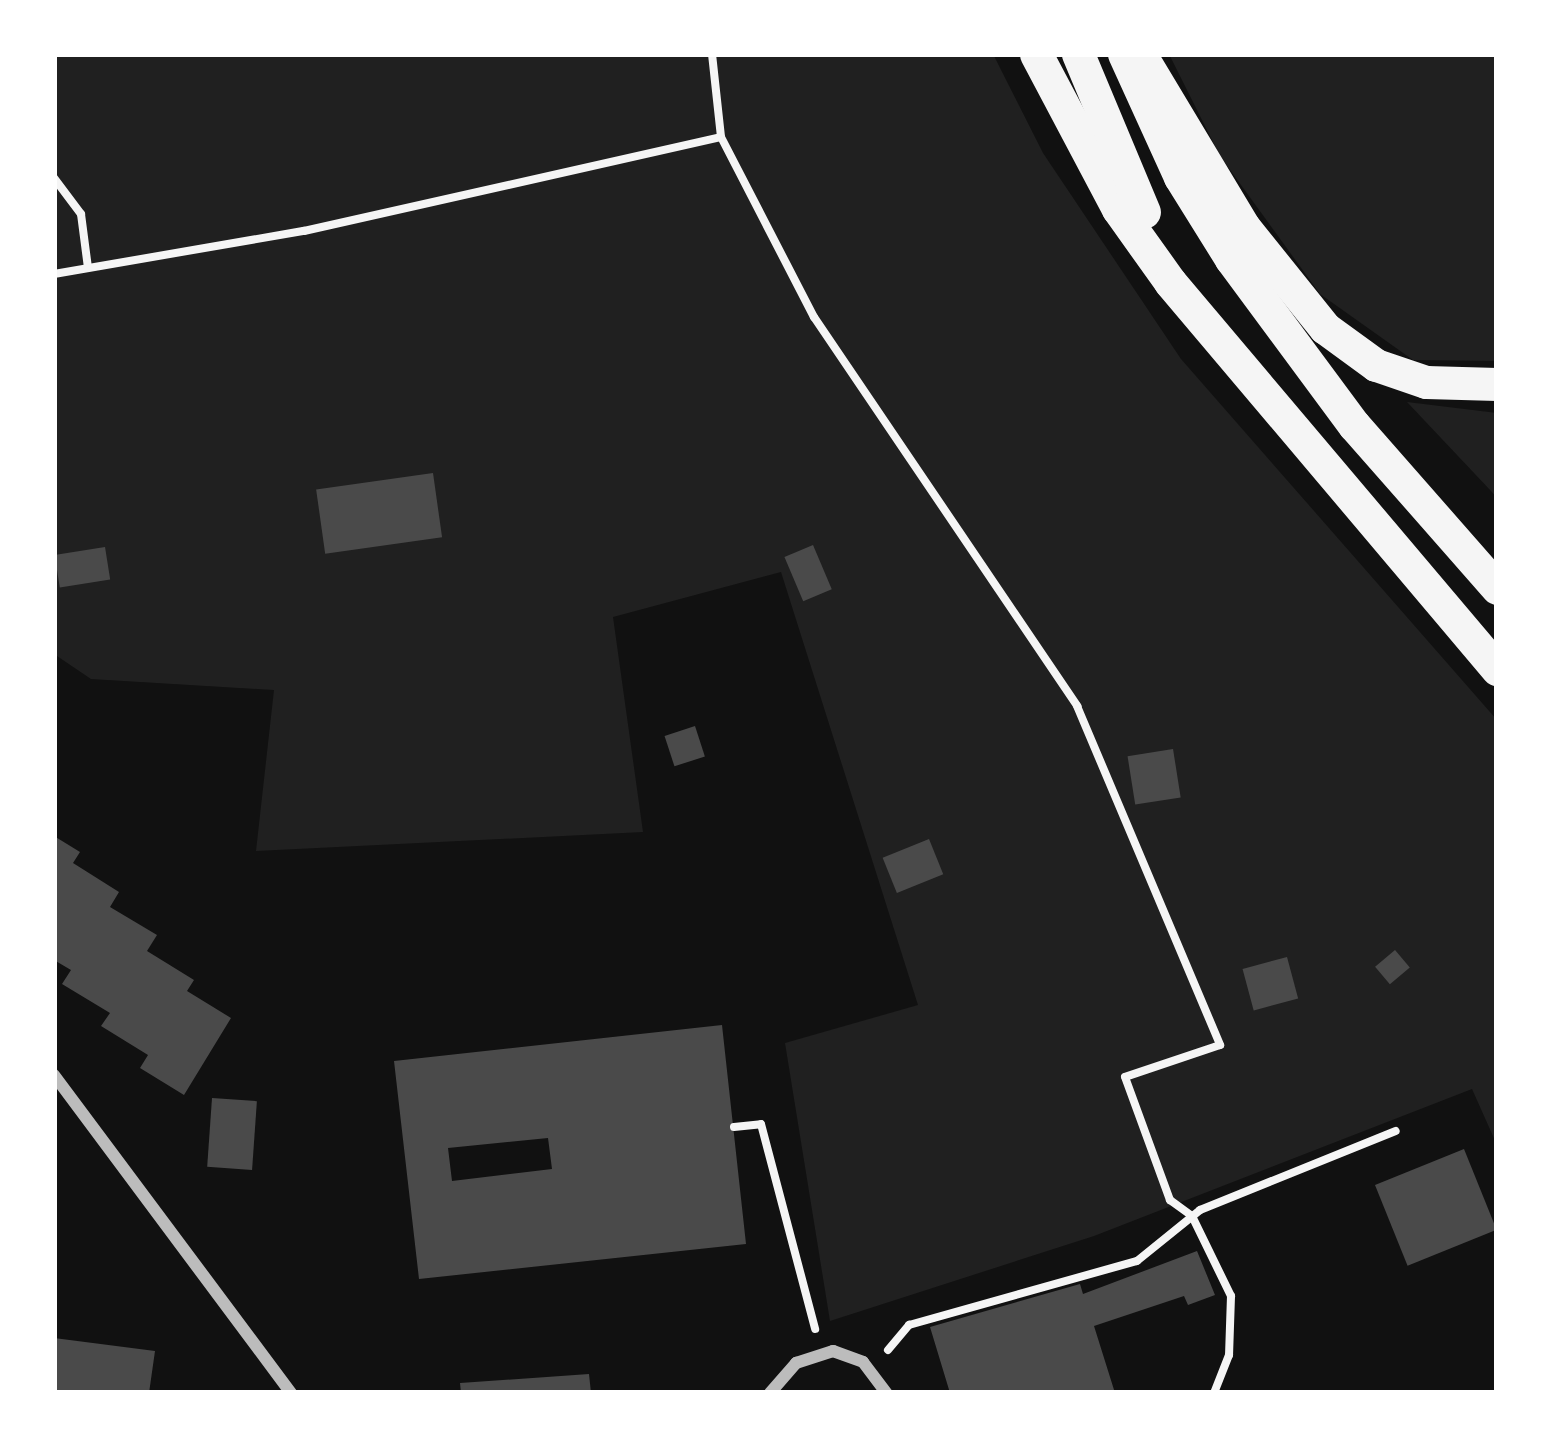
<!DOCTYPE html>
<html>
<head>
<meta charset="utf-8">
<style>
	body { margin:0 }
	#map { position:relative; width:1551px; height:1447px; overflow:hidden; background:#111; font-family:Overpass,sans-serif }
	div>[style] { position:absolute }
	.green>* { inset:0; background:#202020 }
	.building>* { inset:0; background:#4a4a4a; transform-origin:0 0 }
	.path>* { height:8px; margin:-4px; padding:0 4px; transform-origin:4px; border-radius:4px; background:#f5f5f5 }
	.minor>* { height:12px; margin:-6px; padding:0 6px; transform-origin:6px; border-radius:6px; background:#bcbcbc }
	.trunk>* { height:33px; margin:-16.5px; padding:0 16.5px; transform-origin:16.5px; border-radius:16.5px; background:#f5f5f5 }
	span { translate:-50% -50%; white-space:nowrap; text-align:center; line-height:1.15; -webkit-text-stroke:9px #fff; paint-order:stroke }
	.frame { position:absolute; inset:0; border:57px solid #fff; pointer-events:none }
</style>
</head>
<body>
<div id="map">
	<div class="green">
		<i style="clip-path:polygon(54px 54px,993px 54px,1043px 153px,1181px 359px,1497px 720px,1497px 1145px,1472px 1089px,1094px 1236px,830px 1321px,785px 1043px,918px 1005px,781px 572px,613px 617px,643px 832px,256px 851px,274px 690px,91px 679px,54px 654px)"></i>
		<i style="clip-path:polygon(1169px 54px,1497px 54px,1497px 361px,1413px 360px,1320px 294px,1220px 156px)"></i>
		<i style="clip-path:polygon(1407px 402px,1497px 413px,1497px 498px,1491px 491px)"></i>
	</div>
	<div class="building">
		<i style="left:433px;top:473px;width:65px;height:118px;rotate:82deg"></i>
		<i style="left:813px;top:545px;width:48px;height:31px;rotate:67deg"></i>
		<i style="left:105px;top:547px;width:33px;height:51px;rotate:81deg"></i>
		<i style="left:695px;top:726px;width:32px;height:32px;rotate:72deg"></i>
		<i style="left:1173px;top:749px;width:49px;height:46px;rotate:81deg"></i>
		<i style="clip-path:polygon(54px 836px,80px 852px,73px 863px,119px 892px,110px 907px,157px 935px,147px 951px,194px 980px,187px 991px,231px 1018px,184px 1095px,140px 1068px,148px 1055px,101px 1026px,110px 1013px,62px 984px,71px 970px,54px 960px)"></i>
		<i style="left:929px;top:839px;width:38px;height:50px;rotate:68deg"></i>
		<i style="left:1395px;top:950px;width:23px;height:26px;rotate:50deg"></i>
		<i style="left:1287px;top:957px;width:43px;height:46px;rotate:75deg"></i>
		<i style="clip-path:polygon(evenodd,722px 1025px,746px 1244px,419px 1279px,394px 1061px,722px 1025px,548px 1138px,552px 1169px,452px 1181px,448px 1148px,548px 1138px)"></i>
		<i style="left:212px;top:1098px;width:45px;height:69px;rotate:4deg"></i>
		<i style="left:1464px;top:1149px;width:87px;height:96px;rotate:68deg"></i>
		<i style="clip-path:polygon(1197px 1251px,1215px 1295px,1188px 1305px,1184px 1296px,1094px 1326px,1115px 1393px,950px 1393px,930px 1327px,1080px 1284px,1083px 1294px)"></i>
		<i style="clip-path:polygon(54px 1338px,155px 1351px,149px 1393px,54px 1393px)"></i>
		<i style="clip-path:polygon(589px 1374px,591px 1393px,461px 1393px,460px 1383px)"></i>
	</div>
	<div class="path">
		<i style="left:712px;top:54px;width:83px;rotate:83.8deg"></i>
		<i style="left:721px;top:137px;width:203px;rotate:62.7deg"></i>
		<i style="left:814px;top:317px;width:470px;rotate:55.9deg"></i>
		<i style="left:1077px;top:706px;width:368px;rotate:67.1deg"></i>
		<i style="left:1220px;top:1045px;width:100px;rotate:161.4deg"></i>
		<i style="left:1125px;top:1077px;width:131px;rotate:69.9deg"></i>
		<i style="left:1170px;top:1200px;width:27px;rotate:36deg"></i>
		<i style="left:1192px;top:1216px;width:89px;rotate:64deg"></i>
		<i style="left:1231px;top:1296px;width:59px;rotate:91.9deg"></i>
		<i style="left:1229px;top:1355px;width:41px;rotate:111.5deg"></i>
		<i style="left:54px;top:178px;width:45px;rotate:53.1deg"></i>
		<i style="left:81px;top:214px;width:54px;rotate:82.6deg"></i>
		<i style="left:54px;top:274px;width:254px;rotate:-9.8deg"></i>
		<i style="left:304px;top:231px;width:427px;rotate:-12.7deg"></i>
		<i style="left:734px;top:1127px;width:27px;rotate:-6deg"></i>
		<i style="left:761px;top:1124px;width:212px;rotate:75.2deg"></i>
		<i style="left:888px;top:1350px;width:33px;rotate:-50deg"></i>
		<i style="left:909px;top:1325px;width:237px;rotate:-15.7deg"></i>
		<i style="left:1137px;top:1261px;width:81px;rotate:-39deg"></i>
		<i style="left:1200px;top:1210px;width:211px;rotate:-22deg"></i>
	</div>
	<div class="minor">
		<i style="left:54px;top:1075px;width:397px;rotate:53.3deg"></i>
		<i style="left:770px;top:1393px;width:40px;rotate:-49deg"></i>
		<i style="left:796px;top:1363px;width:39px;rotate:-18deg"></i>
		<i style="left:833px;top:1351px;width:32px;rotate:20deg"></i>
		<i style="left:863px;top:1362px;width:39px;rotate:53deg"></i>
	</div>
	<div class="trunk">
		<i style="left:1036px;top:54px;width:175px;rotate:62.1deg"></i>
		<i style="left:1118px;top:209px;width:90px;rotate:54.5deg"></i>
		<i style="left:1170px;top:282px;width:507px;rotate:49.8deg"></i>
		<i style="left:1078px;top:54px;width:171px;rotate:67.3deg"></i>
		<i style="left:1124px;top:54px;width:135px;rotate:65.5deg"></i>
		<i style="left:1180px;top:177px;width:97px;rotate:58.1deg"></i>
		<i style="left:1231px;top:259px;width:207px;rotate:53.5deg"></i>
		<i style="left:1354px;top:425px;width:217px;rotate:48.7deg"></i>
		<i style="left:1140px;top:54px;width:202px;rotate:59deg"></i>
		<i style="left:1244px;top:227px;width:129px;rotate:51.3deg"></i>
		<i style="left:1325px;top:328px;width:63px;rotate:36deg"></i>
		<i style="left:1376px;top:365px;width:53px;rotate:18.8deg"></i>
		<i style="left:1426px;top:382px;width:71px;rotate:1.6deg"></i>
	</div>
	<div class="frame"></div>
</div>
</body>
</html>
